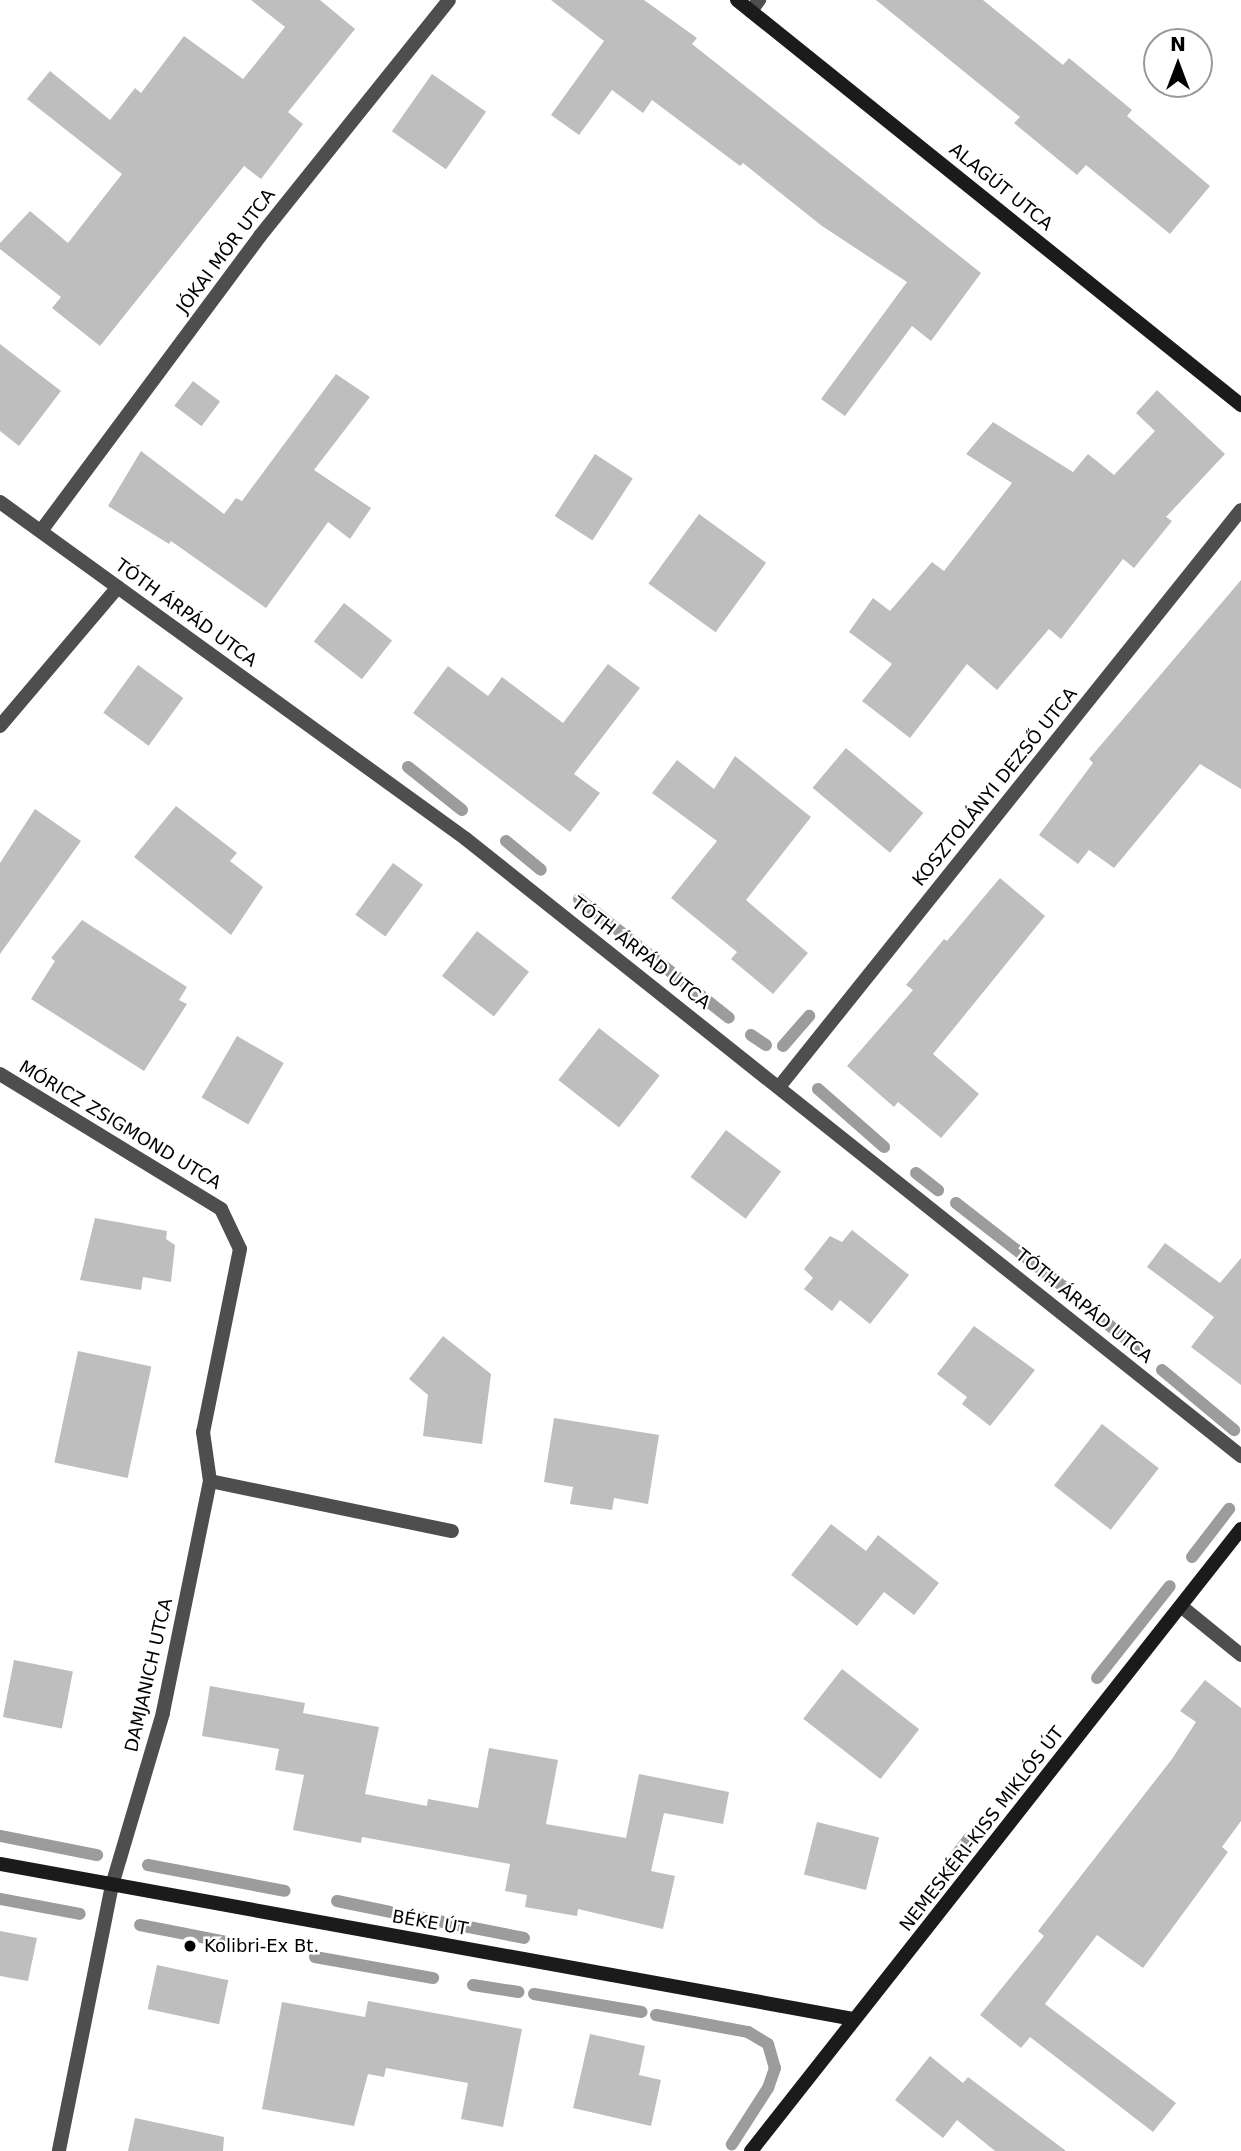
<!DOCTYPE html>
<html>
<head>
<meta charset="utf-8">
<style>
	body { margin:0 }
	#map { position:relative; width:1241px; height:2151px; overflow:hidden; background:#fff; font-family:"DejaVu Sans",sans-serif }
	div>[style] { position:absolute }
	.stream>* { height:12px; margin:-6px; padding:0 6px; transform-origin:6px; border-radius:6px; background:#9c9c9c }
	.building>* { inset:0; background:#bebebe; transform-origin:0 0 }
	.street>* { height:14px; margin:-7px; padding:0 7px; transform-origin:7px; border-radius:7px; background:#4e4e4e }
	.secondary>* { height:14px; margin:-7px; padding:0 7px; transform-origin:7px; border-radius:7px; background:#1b1b1b }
	.dots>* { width:19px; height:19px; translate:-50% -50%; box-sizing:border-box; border:4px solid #fff; border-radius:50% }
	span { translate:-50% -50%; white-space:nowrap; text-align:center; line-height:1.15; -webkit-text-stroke:5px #fff; paint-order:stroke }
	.street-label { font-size:18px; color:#000 }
	.poi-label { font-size:18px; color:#000 }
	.left { translate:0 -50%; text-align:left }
	.north { position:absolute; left:1143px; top:28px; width:70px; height:70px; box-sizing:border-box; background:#fff; border:2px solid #999; border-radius:50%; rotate:0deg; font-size:19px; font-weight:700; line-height:28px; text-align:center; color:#000 }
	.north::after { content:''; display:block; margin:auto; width:24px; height:32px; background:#000; clip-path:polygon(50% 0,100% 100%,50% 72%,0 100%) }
</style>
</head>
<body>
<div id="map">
	<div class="stream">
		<i style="left:408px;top:767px;width:69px;rotate:38.5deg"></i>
		<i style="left:506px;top:841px;width:45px;rotate:39.6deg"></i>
		<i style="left:579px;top:899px;width:191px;rotate:38.4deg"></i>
		<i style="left:751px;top:1035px;width:18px;rotate:34deg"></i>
		<i style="left:783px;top:1046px;width:40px;rotate:-49deg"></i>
		<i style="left:818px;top:1089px;width:88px;rotate:41.3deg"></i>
		<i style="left:916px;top:1173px;width:28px;rotate:38deg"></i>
		<i style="left:956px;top:1203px;width:138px;rotate:37.9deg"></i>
		<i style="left:1104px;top:1321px;width:41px;rotate:39.1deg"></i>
		<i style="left:1162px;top:1370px;width:94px;rotate:39.8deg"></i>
		<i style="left:1192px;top:1557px;width:61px;rotate:-52.4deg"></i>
		<i style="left:1097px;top:1678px;width:117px;rotate:-51.6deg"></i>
		<i style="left:0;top:1836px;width:99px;rotate:11.1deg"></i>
		<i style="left:148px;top:1865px;width:139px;rotate:10.7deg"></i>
		<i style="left:948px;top:1866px;width:35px;rotate:-53deg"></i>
		<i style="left:0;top:1899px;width:81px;rotate:10.6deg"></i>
		<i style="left:337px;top:1901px;width:54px;rotate:11.7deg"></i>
		<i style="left:418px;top:1917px;width:108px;rotate:11.2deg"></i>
		<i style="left:140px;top:1925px;width:89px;rotate:11.1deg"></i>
		<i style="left:315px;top:1957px;width:120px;rotate:10.1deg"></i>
		<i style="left:473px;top:1985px;width:46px;rotate:8.8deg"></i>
		<i style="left:534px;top:1994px;width:109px;rotate:9.5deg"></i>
		<i style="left:656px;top:2015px;width:94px;rotate:10.5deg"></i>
		<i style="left:748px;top:2032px;width:23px;rotate:31deg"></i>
		<i style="left:768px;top:2044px;width:25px;rotate:74deg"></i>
		<i style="left:775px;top:2068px;width:21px;rotate:109deg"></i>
		<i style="left:768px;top:2088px;width:67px;rotate:122.7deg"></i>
	</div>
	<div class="building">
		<i style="clip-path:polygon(251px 0,320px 0,355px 29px,288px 112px,303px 124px,261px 179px,244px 166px,100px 346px,52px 308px,61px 297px,0 249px,0 243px,30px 211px,68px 243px,122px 174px,27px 99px,50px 71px,110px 120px,135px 88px,141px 93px,184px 36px,243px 79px,285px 27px)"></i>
		<i style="clip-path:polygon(551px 0,644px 0,697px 38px,692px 44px,981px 273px,931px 341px,912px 326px,845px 416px,821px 399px,907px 282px,822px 226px,743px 163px,740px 166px,652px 100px,643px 113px,612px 90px,579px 135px,551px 115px,604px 41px)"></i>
		<i style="clip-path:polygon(876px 0,983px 0,1063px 65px,1069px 58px,1132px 110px,1127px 116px,1210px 186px,1170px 234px,1086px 165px,1077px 175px,1014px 123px,1020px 117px)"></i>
		<i style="left:432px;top:74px;width:66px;height:70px;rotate:35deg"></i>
		<i style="clip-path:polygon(0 344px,61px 391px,19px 446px,0 431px)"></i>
		<i style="clip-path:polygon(336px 374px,370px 397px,314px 470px,371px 508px,350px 539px,328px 522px,266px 608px,171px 541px,169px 544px,108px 506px,141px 451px,224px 514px,236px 498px,242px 501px)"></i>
		<i style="left:193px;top:381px;width:34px;height:31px;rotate:37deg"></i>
		<i style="clip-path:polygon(1157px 390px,1225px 454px,1166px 517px,1172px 521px,1134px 568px,1123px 559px,1061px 639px,1049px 629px,997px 690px,967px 664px,910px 738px,862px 701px,892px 664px,849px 632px,873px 598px,890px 611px,932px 562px,944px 571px,1012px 483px,966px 454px,993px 422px,1073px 472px,1088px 454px,1114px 475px,1155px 431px,1136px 413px)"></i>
		<i style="left:595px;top:454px;width:45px;height:74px;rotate:33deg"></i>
		<i style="left:699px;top:514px;width:83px;height:86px;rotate:36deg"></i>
		<i style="clip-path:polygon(1241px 580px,1241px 789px,1200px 764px,1114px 868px,1089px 850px,1078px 864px,1039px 835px,1093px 763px,1089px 759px)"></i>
		<i style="left:344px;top:603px;width:61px;height:49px;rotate:38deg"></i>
		<i style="clip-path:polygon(608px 664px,640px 688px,574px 774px,600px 793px,570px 832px,413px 713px,448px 666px,488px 696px,502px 677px,563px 723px)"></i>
		<i style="left:138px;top:665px;width:56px;height:59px;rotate:36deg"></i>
		<i style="left:846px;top:748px;width:101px;height:52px;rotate:40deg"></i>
		<i style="clip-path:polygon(735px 756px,811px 817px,746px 900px,808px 953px,773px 994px,731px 959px,737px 952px,671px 898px,717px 841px,652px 793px,677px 760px,714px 789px)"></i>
		<i style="clip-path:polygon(176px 806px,237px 853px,230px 861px,263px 887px,231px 935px,134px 857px)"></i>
		<i style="clip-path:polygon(35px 809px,81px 841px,0 954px,0 863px)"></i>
		<i style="left:393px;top:863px;width:37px;height:64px;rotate:36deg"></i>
		<i style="clip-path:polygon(1000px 878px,1045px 916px,933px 1054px,979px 1094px,941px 1138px,898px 1102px,894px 1107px,847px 1066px,913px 990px,906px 985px,944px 939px,947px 941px)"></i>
		<i style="clip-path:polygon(82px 920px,187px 987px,179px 1000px,187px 1004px,144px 1071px,31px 999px,55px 961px,51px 958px)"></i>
		<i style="left:477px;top:931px;width:66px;height:57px;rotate:38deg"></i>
		<i style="left:599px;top:1028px;width:77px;height:66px;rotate:38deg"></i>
		<i style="left:237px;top:1036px;width:54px;height:71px;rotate:30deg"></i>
		<i style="left:726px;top:1130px;width:69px;height:59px;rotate:37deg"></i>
		<i style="clip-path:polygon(95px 1218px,167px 1231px,166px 1239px,175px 1245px,171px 1282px,143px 1277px,141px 1290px,80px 1280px)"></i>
		<i style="clip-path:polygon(852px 1230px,909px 1275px,870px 1324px,840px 1300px,832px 1311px,804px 1289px,813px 1278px,804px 1269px,830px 1236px,842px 1242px)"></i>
		<i style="clip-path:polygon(1165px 1243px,1220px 1283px,1241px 1258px,1241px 1385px,1191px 1347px,1214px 1317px,1147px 1267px)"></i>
		<i style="clip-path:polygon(974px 1326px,1035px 1370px,990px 1426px,962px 1404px,967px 1397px,937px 1374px)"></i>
		<i style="clip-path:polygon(443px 1336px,491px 1374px,482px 1444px,423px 1436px,428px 1395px,409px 1379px)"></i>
		<i style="left:78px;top:1351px;width:75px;height:114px;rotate:12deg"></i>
		<i style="clip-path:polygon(554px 1418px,659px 1435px,648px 1504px,614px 1498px,612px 1510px,570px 1504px,573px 1487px,544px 1482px)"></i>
		<i style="left:1102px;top:1424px;width:72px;height:78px;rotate:38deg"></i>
		<i style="clip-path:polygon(831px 1524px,866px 1551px,878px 1535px,939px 1583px,914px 1615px,884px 1592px,857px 1626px,791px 1575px)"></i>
		<i style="left:14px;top:1660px;width:60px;height:58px;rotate:11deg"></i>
		<i style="left:842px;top:1669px;width:98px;height:63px;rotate:38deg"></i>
		<i style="clip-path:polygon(1205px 1680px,1241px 1708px,1241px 1821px,1222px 1847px,1228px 1852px,1143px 1968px,1097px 1935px,1045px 2004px,1176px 2103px,1153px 2132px,1030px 2037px,1021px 2048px,980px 2015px,1044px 1936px,1038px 1931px,1172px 1759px,1196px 1722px,1180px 1711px)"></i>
		<i style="clip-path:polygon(210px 1686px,305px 1703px,303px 1713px,379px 1727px,365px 1794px,427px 1806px,428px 1799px,478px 1808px,489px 1748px,558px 1760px,546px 1824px,626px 1838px,639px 1774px,729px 1792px,723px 1824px,664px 1813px,651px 1871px,675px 1876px,663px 1929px,578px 1909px,577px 1916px,525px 1907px,527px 1895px,505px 1891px,510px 1864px,362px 1837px,361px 1843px,293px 1830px,304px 1775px,275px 1770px,279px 1749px,202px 1736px)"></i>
		<i style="left:817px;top:1822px;width:64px;height:54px;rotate:14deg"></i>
		<i style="clip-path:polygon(0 1931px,37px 1938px,28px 1981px,0 1976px)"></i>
		<i style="left:157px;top:1965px;width:73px;height:45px;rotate:12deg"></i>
		<i style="clip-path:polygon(368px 2001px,522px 2029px,503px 2127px,461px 2119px,468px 2083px,386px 2068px,384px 2077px,368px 2074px,354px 2126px,262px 2109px,282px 2002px,365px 2017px)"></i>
		<i style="clip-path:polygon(590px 2034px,645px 2046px,639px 2075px,661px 2080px,651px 2126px,573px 2108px)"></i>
		<i style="clip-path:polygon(930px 2056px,963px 2083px,968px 2077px,1066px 2151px,995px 2151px,957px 2120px,943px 2138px,895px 2100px)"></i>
		<i style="clip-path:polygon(135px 2118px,224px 2137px,223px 2151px,128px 2151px)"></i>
	</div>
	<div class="street">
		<i style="left:751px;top:11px;width:14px;rotate:-54deg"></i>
		<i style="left:0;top:502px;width:575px;rotate:35.87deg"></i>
		<i style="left:466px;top:839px;width:991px;rotate:38.52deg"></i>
		<i style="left:41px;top:531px;width:367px;rotate:-53.4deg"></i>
		<i style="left:260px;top:236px;width:302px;rotate:-51.3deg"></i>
		<i style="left:0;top:726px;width:182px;rotate:-49.7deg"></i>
		<i style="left:0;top:1074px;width:259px;rotate:31.4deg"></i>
		<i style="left:221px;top:1209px;width:44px;rotate:64.6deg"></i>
		<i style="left:240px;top:1249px;width:187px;rotate:101.4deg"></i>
		<i style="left:203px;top:1432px;width:49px;rotate:81.9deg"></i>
		<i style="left:210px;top:1481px;width:237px;rotate:101.5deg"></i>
		<i style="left:163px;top:1713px;width:179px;rotate:106.5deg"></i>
		<i style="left:112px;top:1885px;width:271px;rotate:101.3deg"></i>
		<i style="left:779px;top:1087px;width:739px;rotate:-51.32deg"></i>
		<i style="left:210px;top:1481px;width:247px;rotate:11.7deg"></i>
		<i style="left:1182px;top:1607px;width:76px;rotate:39.1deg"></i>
	</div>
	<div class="secondary">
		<i style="left:737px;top:0;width:647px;rotate:38.78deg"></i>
		<i style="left:0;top:1864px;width:868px;rotate:10.29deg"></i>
		<i style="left:751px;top:2151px;width:792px;rotate:-51.77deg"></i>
	</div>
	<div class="dots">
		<i style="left:190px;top:1946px;background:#000"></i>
	</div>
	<div class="street-label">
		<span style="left:1001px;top:187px;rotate:39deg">ALAGÚT UTCA</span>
		<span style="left:226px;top:251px;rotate:-53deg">JÓKAI MÓR UTCA</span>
		<span style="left:186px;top:613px;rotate:36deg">TÓTH ÁRPÁD UTCA</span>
		<span style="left:995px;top:787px;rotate:-51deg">KOSZTOLÁNYI DEZSŐ UTCA</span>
		<span style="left:641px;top:953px;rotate:38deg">TÓTH ÁRPÁD UTCA</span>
		<span style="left:120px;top:1125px;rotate:31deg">MÓRICZ ZSIGMOND UTCA</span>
		<span style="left:1084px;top:1306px;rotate:39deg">TÓTH ÁRPÁD UTCA</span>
		<span style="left:149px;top:1675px;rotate:-77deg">DAMJANICH UTCA</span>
		<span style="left:982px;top:1829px;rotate:-52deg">NEMESKÉRI-KISS MIKLÓS ÚT</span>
		<span style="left:430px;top:1923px;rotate:10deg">BÉKE ÚT</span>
	</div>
	<div class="poi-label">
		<span class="left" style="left:204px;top:1946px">Kolibri-Ex Bt.</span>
	</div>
	<div class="north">N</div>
</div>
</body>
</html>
